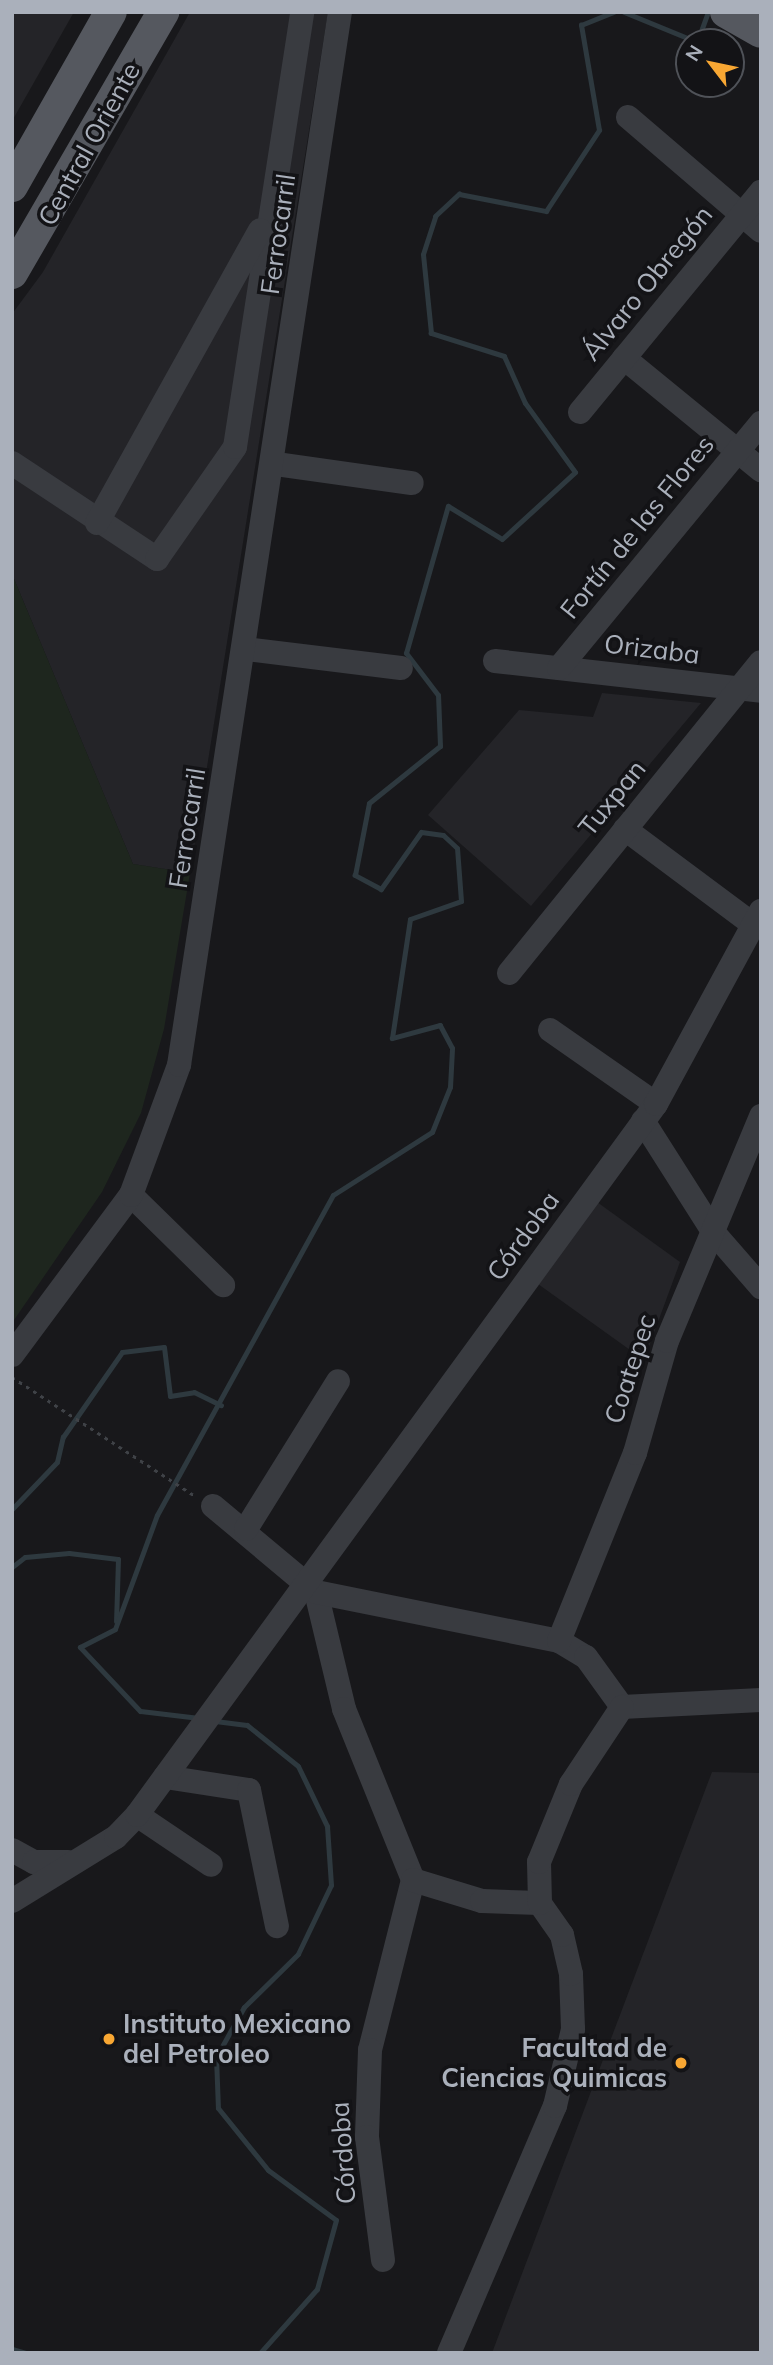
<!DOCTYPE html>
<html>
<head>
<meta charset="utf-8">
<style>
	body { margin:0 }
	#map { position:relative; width:773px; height:2365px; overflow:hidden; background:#18181b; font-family:Mulish,sans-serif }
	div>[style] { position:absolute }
	.built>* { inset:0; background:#242428 }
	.green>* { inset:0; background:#1e261e }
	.stream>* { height:5px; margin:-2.5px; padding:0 2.5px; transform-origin:2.5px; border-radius:2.5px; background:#2e393f }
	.path>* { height:2.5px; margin-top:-1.25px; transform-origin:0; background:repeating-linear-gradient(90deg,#3f4247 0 3.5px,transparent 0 8.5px) }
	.minor>* { height:24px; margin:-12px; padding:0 12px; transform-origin:12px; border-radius:12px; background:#393b40 }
	.major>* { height:32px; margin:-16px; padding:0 16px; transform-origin:16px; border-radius:16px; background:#55585f }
	.dots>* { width:19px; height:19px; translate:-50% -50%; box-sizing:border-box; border:4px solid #131316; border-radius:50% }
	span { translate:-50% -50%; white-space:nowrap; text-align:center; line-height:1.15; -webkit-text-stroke:7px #131316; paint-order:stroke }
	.street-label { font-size:26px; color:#aab0bb }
	.poi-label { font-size:26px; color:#aab0bb; font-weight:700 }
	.left { translate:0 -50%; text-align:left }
	.right { translate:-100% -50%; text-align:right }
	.frame { position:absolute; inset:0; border:14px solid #aab0bb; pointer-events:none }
	.north { position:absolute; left:675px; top:28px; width:70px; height:70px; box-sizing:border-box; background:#131316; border:2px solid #4f5258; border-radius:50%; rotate:302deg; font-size:19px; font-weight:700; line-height:28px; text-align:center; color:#aab0bb }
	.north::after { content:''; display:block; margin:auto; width:24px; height:32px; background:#f8a733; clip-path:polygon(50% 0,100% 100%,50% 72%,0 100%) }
</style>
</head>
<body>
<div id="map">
	<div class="built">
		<i style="clip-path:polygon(12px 12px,74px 12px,12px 121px)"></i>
		<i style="clip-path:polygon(190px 12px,328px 12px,190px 873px,133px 864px,12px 574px,12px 314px,43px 272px)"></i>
		<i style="clip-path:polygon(602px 693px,701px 703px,531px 906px,428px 815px,519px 710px,593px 717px)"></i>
		<i style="clip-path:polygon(597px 1202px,680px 1262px,644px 1360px,538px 1284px)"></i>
		<i style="clip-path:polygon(712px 1772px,761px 1773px,761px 2353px,492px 2353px)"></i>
	</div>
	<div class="green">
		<i style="clip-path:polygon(12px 574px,133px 864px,190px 873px,164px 1029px,141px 1113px,102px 1192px,12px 1323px)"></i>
	</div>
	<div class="stream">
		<i style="left:624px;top:12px;width:79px;rotate:22.3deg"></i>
		<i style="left:697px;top:42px;width:32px;rotate:-70deg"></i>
		<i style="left:12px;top:1509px;width:65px;rotate:-46.2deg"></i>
		<i style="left:57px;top:1462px;width:26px;rotate:-77deg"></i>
		<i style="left:63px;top:1437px;width:103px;rotate:-55.2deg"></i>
		<i style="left:122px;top:1352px;width:42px;rotate:-6.8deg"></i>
		<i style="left:164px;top:1347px;width:49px;rotate:83deg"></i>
		<i style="left:170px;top:1396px;width:24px;rotate:-9deg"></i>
		<i style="left:194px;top:1392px;width:30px;rotate:26deg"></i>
		<i style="left:12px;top:1567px;width:16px;rotate:-38deg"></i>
		<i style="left:25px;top:1557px;width:44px;rotate:-5.2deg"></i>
		<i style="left:69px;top:1553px;width:49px;rotate:7deg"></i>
		<i style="left:118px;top:1559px;width:62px;rotate:91.8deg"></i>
		<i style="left:199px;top:1718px;width:59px;rotate:-173.2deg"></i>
		<i style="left:140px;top:1711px;width:88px;rotate:-133.2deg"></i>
		<i style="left:80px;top:1647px;width:39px;rotate:-27deg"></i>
		<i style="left:115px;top:1629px;width:121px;rotate:-69.8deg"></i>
		<i style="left:157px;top:1515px;width:365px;rotate:-61.2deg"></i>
		<i style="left:333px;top:1195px;width:117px;rotate:-32.5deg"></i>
		<i style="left:432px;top:1132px;width:48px;rotate:-68.2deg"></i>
		<i style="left:450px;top:1087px;width:39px;rotate:-87deg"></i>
		<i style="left:452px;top:1048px;width:26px;rotate:-118deg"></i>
		<i style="left:440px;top:1025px;width:50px;rotate:164.8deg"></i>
		<i style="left:392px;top:1038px;width:120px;rotate:-81.4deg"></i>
		<i style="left:410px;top:919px;width:54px;rotate:-19.4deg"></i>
		<i style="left:461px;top:901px;width:53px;rotate:-94.3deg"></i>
		<i style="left:457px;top:848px;width:19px;rotate:-137deg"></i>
		<i style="left:443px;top:835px;width:22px;rotate:-172deg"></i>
		<i style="left:421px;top:832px;width:70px;rotate:125.1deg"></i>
		<i style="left:381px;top:889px;width:30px;rotate:-152deg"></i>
		<i style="left:355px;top:875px;width:73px;rotate:-79deg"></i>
		<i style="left:369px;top:803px;width:91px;rotate:-38.8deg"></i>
		<i style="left:440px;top:746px;width:51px;rotate:-92.2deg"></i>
		<i style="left:438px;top:695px;width:53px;rotate:-127.3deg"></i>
		<i style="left:406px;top:653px;width:153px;rotate:-74.1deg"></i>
		<i style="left:448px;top:506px;width:63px;rotate:31.4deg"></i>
		<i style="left:502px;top:539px;width:99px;rotate:-42.5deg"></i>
		<i style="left:575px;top:472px;width:85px;rotate:-125.9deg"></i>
		<i style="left:525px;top:403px;width:51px;rotate:-114.1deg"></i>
		<i style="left:504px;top:356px;width:77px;rotate:-162.5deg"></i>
		<i style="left:431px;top:333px;width:79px;rotate:-95.8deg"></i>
		<i style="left:423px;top:254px;width:40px;rotate:-72deg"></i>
		<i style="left:435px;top:216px;width:33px;rotate:-43deg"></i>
		<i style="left:459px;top:194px;width:89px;rotate:11.1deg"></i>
		<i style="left:546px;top:211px;width:97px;rotate:-56.8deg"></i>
		<i style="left:599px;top:130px;width:107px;rotate:-99.7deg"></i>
		<i style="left:581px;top:25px;width:35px;rotate:-22deg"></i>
		<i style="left:215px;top:1721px;width:32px;rotate:7deg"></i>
		<i style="left:247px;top:1725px;width:65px;rotate:38.8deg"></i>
		<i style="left:298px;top:1766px;width:67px;rotate:64.2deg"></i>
		<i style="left:327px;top:1826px;width:59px;rotate:86.1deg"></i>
		<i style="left:331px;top:1885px;width:76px;rotate:115.6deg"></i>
		<i style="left:298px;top:1954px;width:76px;rotate:135.5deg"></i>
		<i style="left:244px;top:2007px;width:57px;rotate:119.2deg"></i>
		<i style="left:216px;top:2057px;width:51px;rotate:87.8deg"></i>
		<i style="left:218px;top:2108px;width:80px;rotate:51.1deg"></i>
		<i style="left:268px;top:2170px;width:84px;rotate:36.3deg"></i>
		<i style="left:336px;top:2220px;width:72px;rotate:105.4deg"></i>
		<i style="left:317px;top:2289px;width:86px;rotate:131.7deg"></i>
		<i style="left:12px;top:2349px;width:15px;rotate:16deg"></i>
	</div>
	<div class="path">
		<i style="left:12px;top:1377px;width:218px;rotate:33deg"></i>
	</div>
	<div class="minor">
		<i style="left:628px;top:117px;width:175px;rotate:40.6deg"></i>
		<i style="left:624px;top:358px;width:177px;rotate:39.3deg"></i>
		<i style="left:580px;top:412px;width:285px;rotate:-50.6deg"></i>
		<i style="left:12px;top:463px;width:174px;rotate:33.5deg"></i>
		<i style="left:157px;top:559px;width:136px;rotate:-55.1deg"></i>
		<i style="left:235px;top:447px;width:440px;rotate:-81.2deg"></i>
		<i style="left:276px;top:464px;width:137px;rotate:8deg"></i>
		<i style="left:97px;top:523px;width:335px;rotate:-60.9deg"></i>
		<i style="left:246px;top:649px;width:156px;rotate:7deg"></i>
		<i style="left:495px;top:661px;width:268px;rotate:6.4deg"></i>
		<i style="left:559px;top:668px;width:318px;rotate:-50.5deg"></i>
		<i style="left:625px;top:829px;width:157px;rotate:36.7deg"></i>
		<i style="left:509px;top:973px;width:400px;rotate:-51deg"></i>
		<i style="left:550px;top:1030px;width:129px;rotate:34.9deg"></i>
		<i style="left:643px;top:1121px;width:133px;rotate:57.6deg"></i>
		<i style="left:714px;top:1233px;width:72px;rotate:49deg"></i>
		<i style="left:131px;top:1195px;width:129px;rotate:44.4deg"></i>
		<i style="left:12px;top:1355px;width:199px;rotate:-53.4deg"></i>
		<i style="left:131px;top:1195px;width:139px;rotate:-69.7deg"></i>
		<i style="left:179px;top:1065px;width:1065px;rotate:-81.31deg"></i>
		<i style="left:213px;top:1506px;width:134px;rotate:39.9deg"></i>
		<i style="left:316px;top:1592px;width:120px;rotate:76.5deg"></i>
		<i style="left:344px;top:1709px;width:184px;rotate:68deg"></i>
		<i style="left:413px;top:1880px;width:175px;rotate:104.2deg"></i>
		<i style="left:370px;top:2050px;width:87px;rotate:92deg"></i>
		<i style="left:367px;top:2137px;width:124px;rotate:82.6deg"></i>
		<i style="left:246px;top:1529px;width:174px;rotate:-58.1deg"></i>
		<i style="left:316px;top:1592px;width:248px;rotate:11.4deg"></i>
		<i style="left:559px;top:1641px;width:31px;rotate:31deg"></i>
		<i style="left:586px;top:1657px;width:62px;rotate:54.2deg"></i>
		<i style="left:622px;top:1707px;width:139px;rotate:-2.9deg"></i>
		<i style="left:559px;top:1641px;width:203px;rotate:-68deg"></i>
		<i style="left:635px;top:1453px;width:116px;rotate:-74.1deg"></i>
		<i style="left:667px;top:1341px;width:244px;rotate:-67.3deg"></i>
		<i style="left:165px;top:1777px;width:85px;rotate:8.8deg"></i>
		<i style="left:249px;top:1790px;width:139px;rotate:78.4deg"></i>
		<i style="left:137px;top:1815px;width:89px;rotate:34deg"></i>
		<i style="left:12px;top:1850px;width:25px;rotate:29deg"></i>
		<i style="left:34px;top:1862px;width:34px"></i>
		<i style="left:413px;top:1880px;width:72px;rotate:16.9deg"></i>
		<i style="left:482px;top:1901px;width:58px;rotate:2deg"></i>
		<i style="left:12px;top:1901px;width:122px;rotate:-31.6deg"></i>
		<i style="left:116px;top:1837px;width:30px;rotate:-46deg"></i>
		<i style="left:137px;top:1815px;width:880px;rotate:-53.87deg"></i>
		<i style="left:656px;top:1104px;width:220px;rotate:-61.5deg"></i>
		<i style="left:449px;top:2353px;width:269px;rotate:-66.8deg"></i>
		<i style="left:555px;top:2106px;width:79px;rotate:-76.8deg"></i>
		<i style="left:573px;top:2029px;width:55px;rotate:-92.1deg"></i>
		<i style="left:571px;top:1974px;width:40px;rotate:-103deg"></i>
		<i style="left:562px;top:1935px;width:39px;rotate:-125deg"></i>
		<i style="left:540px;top:1903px;width:41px;rotate:-91.4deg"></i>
		<i style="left:539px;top:1862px;width:84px;rotate:-67.7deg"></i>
		<i style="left:571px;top:1784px;width:92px;rotate:-56.5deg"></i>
	</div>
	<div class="major">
		<i style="left:726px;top:12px;width:40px;rotate:29.7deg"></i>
		<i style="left:12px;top:186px;width:200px;rotate:-60.4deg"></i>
		<i style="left:12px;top:273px;width:302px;rotate:-59.9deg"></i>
	</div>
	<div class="dots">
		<i style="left:109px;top:2039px;background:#f8a733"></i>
		<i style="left:681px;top:2063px;background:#f8a733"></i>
	</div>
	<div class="street-label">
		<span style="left:89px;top:144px;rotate:-61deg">Central Oriente</span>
		<span style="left:278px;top:234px;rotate:-82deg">Ferrocarril</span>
		<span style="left:647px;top:283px;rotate:-51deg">Álvaro Obregón</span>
		<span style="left:637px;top:527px;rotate:-51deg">Fortín de las Flores</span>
		<span style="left:652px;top:649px;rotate:7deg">Orizaba</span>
		<span style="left:612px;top:798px;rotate:-51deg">Tuxpan</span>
		<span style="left:187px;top:828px;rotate:-81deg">Ferrocarril</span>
		<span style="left:523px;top:1236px;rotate:-54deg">Córdoba</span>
		<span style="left:630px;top:1369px;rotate:-72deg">Coatepec</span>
		<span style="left:343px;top:2153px;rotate:-94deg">Córdoba</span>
	</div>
	<div class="poi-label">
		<span class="left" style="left:123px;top:2039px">Instituto Mexicano<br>del Petroleo</span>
		<span class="right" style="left:667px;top:2063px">Facultad de<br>Ciencias Quimicas</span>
	</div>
	<div class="frame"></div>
	<div class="north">N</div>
</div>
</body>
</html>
